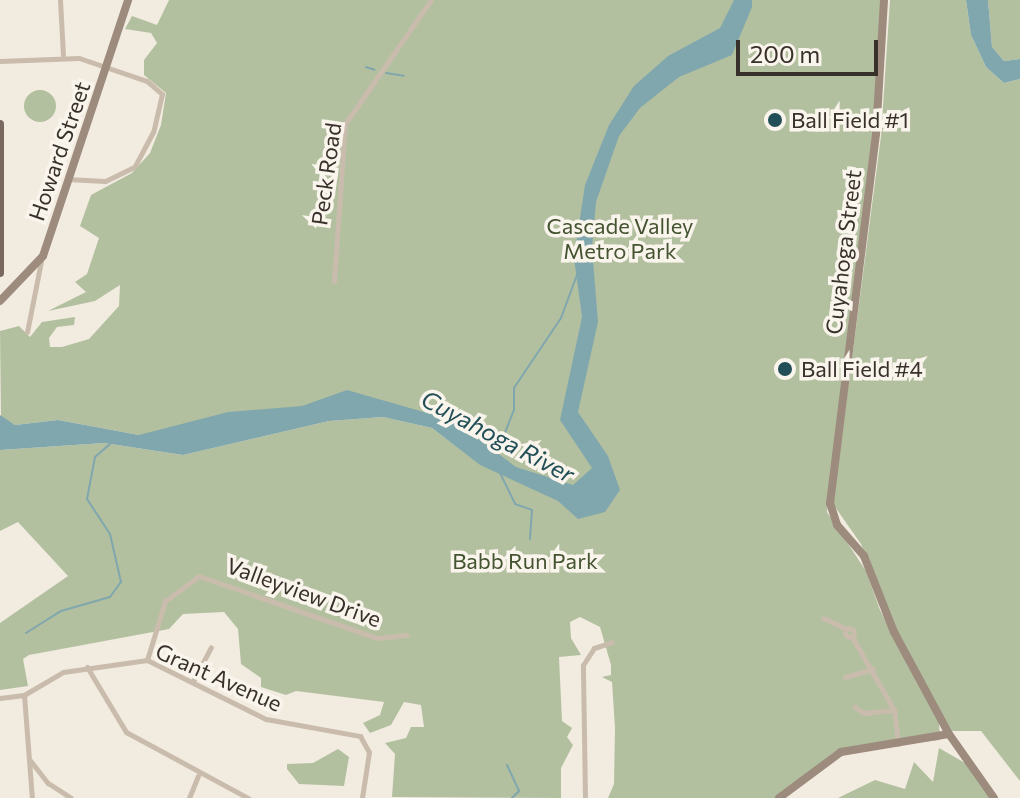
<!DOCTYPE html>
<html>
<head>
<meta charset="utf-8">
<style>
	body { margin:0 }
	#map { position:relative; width:1020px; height:798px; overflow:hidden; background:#f2ebe0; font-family:Commissioner,sans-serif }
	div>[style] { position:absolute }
	.green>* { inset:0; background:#b3c0a0 }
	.round { border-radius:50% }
	.water>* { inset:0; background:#80a7ad }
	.stream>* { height:2px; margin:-1px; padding:0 1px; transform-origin:1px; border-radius:1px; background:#80a7ad }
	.street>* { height:5px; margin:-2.5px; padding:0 2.5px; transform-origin:2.5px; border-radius:2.5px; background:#c9bcac }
	.street>.ring { margin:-2.5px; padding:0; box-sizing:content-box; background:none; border:5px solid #c9bcac; border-radius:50% }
	.secondary>* { height:8px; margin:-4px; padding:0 4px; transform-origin:4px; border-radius:4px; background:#9d8b7d }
	.primary>* { height:8px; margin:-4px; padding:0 4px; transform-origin:4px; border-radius:4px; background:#79685d }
	.dots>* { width:22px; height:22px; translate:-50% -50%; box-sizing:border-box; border:4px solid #f9f4ec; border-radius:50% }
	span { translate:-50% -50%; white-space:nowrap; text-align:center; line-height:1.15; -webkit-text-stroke:7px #f9f4ec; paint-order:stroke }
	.poi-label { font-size:22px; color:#38302a }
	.left { translate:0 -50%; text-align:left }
	.street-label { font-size:22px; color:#38302a }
	.park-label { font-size:22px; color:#445430 }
	.water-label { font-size:24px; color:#224f57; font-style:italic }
	.scale { position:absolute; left:736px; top:40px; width:142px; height:36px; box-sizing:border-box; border:4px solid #38302a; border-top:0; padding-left:10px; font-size:24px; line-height:28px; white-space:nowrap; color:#38302a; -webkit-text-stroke:6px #f9f4ec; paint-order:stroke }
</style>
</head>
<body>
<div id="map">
	<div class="green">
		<i style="clip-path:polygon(169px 0,884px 0,880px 93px,827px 512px,866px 571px,880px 610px,939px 722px,940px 740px,848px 750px,780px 798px,608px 798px,614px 784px,615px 728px,612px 682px,602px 677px,611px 675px,611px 665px,600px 627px,580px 617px,570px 622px,571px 638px,581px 655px,559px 657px,562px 721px,572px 728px,567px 737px,573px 745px,561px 768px,561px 798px,392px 797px,395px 754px,385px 743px,406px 738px,411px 727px,424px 727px,421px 705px,404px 702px,391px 725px,370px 733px,363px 723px,380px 715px,384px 702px,296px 691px,286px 695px,261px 687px,261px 678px,241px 664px,238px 629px,224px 612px,183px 614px,169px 629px,29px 655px,23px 659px,28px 686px,0 690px,0 623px,68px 576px,18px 522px,0 531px,0 450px,104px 443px,183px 455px,329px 421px,383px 417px,432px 428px,482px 466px,476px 440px,339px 394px,218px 438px,139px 435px,58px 420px,15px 425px,1px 417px,0 331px,19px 326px,30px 337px,42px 322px,75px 317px,74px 325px,57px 327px,49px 338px,50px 347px,62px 347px,89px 339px,119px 306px,120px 285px,95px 301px,48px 311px,86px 292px,75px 282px,87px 274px,99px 238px,80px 226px,91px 195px,132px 173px,150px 153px,161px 125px,166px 93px,144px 75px,144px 60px,157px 43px,151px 33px,125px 29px,132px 16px,157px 25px)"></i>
		<i style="clip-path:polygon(890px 0,966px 0,971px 35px,986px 67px,1004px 83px,1020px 79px,1020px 781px,981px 731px,948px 731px,894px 632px,861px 544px,833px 504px,881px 136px)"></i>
		<i style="clip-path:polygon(988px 0,1020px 0,1020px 59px,1004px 61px,992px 47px)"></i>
		<i class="round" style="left:24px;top:90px;width:32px;height:32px"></i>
		<i style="clip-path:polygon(939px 748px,972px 767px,994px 798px,838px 798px,875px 780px,905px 789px,914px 762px,933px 782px)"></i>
		<i style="clip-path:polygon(338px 749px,349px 757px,344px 786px,299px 784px,287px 769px,287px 764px,313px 763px)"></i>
	</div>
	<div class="water">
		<i style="clip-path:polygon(734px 0,752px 0,752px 7px,732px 55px,679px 77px,640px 108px,619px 136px,596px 202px,592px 248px,598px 322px,578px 412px,608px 456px,620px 490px,605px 512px,578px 519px,558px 501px,480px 465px,432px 428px,383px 417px,329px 421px,183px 455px,104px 443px,0 450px,0 415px,15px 425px,58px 420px,139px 435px,228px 412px,302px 406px,347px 390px,455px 421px,516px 467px,573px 485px,592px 468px,560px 420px,582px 317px,574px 258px,585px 185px,609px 125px,634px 86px,668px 56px,720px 28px)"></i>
		<i style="clip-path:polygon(966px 0,988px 0,992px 47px,1004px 61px,1020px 59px,1020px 79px,1004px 83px,986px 67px,971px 35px)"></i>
	</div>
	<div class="stream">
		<i style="left:366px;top:67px;width:9px;rotate:18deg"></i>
		<i style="left:386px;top:73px;width:18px;rotate:9deg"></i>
		<i style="left:496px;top:455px;width:48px;rotate:-68.2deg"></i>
		<i style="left:514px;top:410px;width:22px;rotate:-90deg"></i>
		<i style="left:514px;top:388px;width:84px;rotate:-56.1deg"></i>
		<i style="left:561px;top:318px;width:49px;rotate:-69.7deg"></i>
		<i style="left:500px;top:473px;width:34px;rotate:64deg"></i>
		<i style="left:515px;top:504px;width:18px;rotate:19deg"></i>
		<i style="left:532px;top:510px;width:29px;rotate:94deg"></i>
		<i style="left:26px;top:633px;width:41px;rotate:-32.2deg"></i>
		<i style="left:61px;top:611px;width:51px;rotate:-15.9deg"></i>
		<i style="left:110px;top:597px;width:19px;rotate:-54deg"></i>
		<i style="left:121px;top:582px;width:49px;rotate:-102.9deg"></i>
		<i style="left:110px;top:534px;width:42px;rotate:-123.3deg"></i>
		<i style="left:87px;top:499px;width:43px;rotate:-79.2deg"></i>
		<i style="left:95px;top:457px;width:20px;rotate:-41deg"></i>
		<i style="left:507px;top:765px;width:29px;rotate:65deg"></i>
		<i style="left:519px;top:791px;width:10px;rotate:135deg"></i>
	</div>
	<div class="street">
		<i style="left:60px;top:0;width:55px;rotate:86.9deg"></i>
		<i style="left:0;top:61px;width:79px;rotate:-2.2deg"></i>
		<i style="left:79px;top:58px;width:72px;rotate:18.7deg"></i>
		<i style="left:147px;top:81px;width:20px;rotate:41deg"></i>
		<i style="left:162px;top:94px;width:39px;rotate:103deg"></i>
		<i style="left:153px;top:132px;width:40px;rotate:118deg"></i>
		<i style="left:134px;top:167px;width:32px;rotate:154deg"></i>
		<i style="left:105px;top:181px;width:38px;rotate:-177deg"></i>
		<i style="left:334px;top:281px;width:157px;rotate:-86deg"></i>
		<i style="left:345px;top:124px;width:151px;rotate:-55.3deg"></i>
		<i style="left:27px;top:332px;width:72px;rotate:-78.8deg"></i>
		<i style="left:823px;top:618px;width:26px;rotate:25deg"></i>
		<i class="ring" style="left:845.5px;top:628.5px;width:4px;height:4px"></i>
		<i style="left:852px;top:637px;width:84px;rotate:60.1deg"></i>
		<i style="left:894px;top:710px;width:34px;rotate:83deg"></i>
		<i style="left:147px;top:660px;width:62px;rotate:-73deg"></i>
		<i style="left:165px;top:601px;width:42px;rotate:-36.3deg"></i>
		<i style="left:199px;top:576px;width:188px;rotate:19.2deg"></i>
		<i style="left:377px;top:638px;width:30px;rotate:-6deg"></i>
		<i style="left:87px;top:667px;width:76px;rotate:59deg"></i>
		<i style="left:126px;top:732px;width:139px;rotate:28.4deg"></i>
		<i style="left:845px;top:677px;width:29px;rotate:-16deg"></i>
		<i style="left:193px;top:681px;width:38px;rotate:-62deg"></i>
		<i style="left:24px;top:695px;width:103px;rotate:85.6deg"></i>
		<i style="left:0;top:698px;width:24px;rotate:-7deg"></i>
		<i style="left:24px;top:695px;width:45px;rotate:-30.5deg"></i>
		<i style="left:63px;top:672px;width:85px;rotate:-8.1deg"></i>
		<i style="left:147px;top:660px;width:133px;rotate:26.4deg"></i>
		<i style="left:266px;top:719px;width:96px;rotate:10.3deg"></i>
		<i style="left:360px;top:736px;width:18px;rotate:61deg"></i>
		<i style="left:369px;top:752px;width:47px;rotate:98.7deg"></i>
		<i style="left:855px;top:707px;width:11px;rotate:34deg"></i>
		<i style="left:864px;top:713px;width:30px;rotate:-6deg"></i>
		<i style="left:29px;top:759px;width:31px;rotate:52deg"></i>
		<i style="left:48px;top:783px;width:27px;rotate:33deg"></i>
		<i style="left:189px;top:798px;width:24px;rotate:-68deg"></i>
		<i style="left:585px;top:798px;width:133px;rotate:-90.9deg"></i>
		<i style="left:583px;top:665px;width:20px;rotate:-57deg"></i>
		<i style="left:594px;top:648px;width:19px;rotate:-18deg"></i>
	</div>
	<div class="secondary">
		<i style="left:884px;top:0;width:134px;rotate:93.4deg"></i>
		<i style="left:876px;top:134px;width:372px;rotate:97.1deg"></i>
		<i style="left:830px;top:503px;width:23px;rotate:72deg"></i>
		<i style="left:837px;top:525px;width:41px;rotate:48.9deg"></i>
		<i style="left:864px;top:556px;width:82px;rotate:68.5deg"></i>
		<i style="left:894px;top:632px;width:116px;rotate:61.7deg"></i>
		<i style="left:949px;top:734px;width:78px;rotate:54.9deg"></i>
		<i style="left:0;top:301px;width:62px;rotate:-46.3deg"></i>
		<i style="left:43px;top:256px;width:270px;rotate:-71.6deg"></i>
		<i style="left:779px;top:798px;width:77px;rotate:-36.6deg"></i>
		<i style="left:841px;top:752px;width:109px;rotate:-9.5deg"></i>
	</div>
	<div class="primary">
		<i style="left:0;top:124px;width:149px;rotate:90deg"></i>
	</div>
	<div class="dots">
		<i style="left:775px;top:120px;background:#224f57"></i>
		<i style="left:785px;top:369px;background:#224f57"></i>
	</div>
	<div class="poi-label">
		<span class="left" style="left:791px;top:120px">Ball Field #1</span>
		<span class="left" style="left:801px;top:369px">Ball Field #4</span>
	</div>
	<div class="street-label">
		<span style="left:59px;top:151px;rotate:-71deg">Howard Street</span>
		<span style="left:326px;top:174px;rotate:-82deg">Peck Road</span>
		<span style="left:843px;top:252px;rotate:-83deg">Cuyahoga Street</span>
		<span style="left:304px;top:592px;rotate:20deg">Valleyview Drive</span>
		<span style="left:219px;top:677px;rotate:24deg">Grant Avenue</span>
	</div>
	<div class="park-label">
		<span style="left:620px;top:238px">Cascade Valley<br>Metro Park</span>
		<span style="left:525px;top:561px">Babb Run Park</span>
	</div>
	<div class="water-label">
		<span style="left:498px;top:436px;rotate:28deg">Cuyahoga River</span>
	</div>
	<div class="scale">200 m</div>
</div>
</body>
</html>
